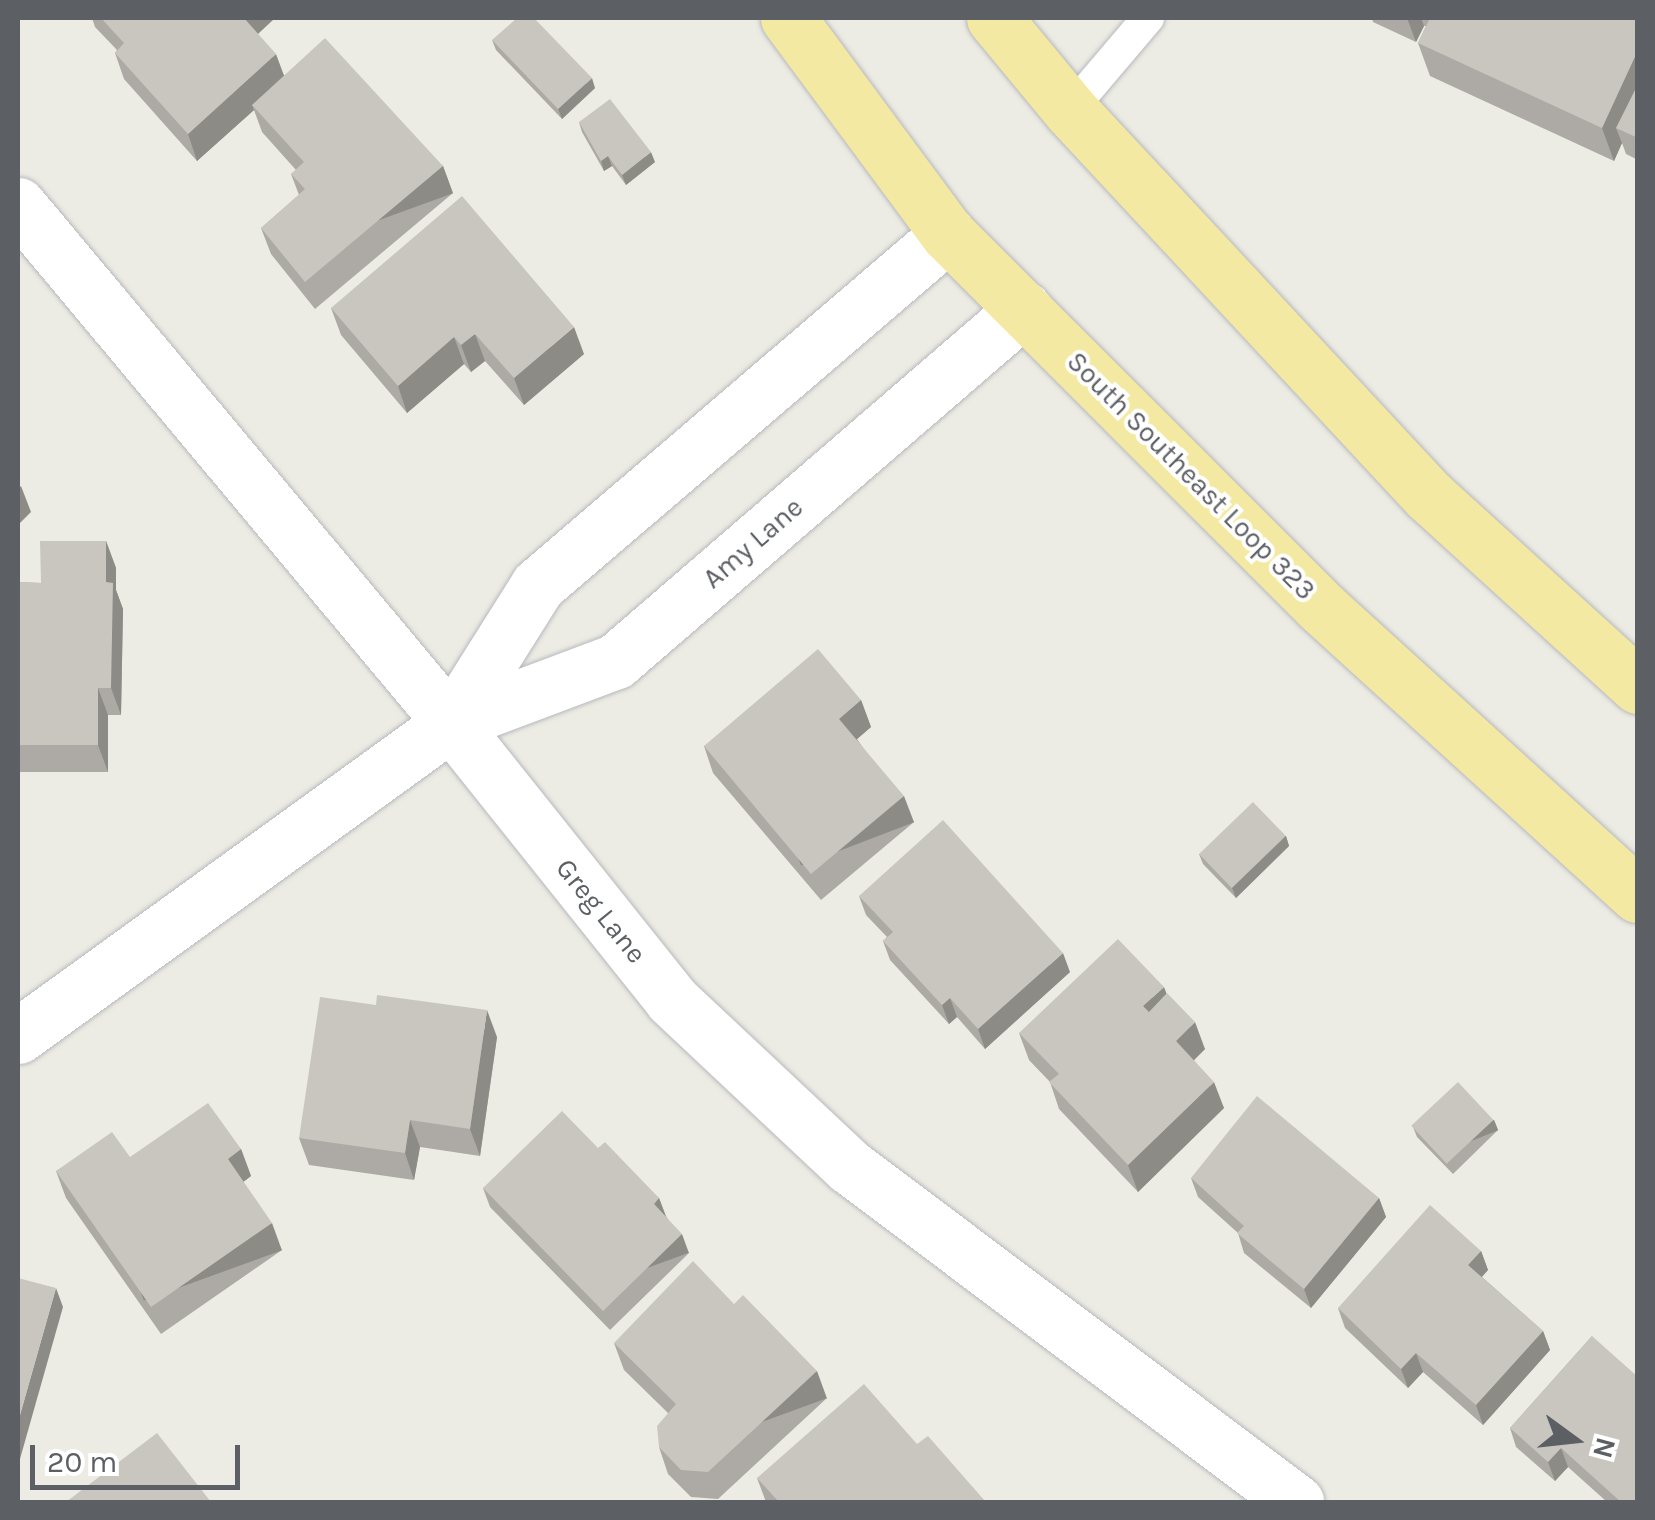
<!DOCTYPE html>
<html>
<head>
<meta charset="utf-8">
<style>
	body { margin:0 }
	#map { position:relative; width:1655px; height:1520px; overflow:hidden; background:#edece4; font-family:Karla,sans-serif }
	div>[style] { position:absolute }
	.roads { filter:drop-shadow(0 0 2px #b6b9bd) drop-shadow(0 0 2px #b6b9bd) }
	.service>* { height:32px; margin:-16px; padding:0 16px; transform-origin:16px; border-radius:16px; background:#fff }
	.minor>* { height:55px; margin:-27.5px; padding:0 27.5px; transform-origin:27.5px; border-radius:27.5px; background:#fff }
	.trunk>* { height:55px; margin:-27.5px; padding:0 27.5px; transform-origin:27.5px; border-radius:27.5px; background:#f4e9a2 }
	.wall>* { inset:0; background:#adaaa5 }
	.shaded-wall>* { inset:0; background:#8d8b86; transform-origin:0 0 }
	.building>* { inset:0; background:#c9c6c0; transform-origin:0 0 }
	span { translate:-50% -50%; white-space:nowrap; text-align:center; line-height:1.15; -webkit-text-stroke:8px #fff; paint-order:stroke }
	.street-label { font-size:28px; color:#5c5f63 }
	.frame { position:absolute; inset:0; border:20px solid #5c5f63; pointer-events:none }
	.north { position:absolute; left:1525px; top:1390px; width:100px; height:100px; -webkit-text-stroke:8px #fff; paint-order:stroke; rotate:105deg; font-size:28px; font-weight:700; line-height:40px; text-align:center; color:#5c5f63 }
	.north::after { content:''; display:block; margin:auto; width:35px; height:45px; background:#5c5f63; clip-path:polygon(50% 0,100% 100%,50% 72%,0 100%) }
	.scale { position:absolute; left:30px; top:1445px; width:210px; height:45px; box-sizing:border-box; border:5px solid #5c5f63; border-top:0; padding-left:12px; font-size:30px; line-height:35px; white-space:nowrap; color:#5c5f63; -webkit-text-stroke:8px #fff; paint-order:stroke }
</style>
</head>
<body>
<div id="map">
	<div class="roads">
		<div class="service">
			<i style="left:1070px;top:110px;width:121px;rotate:-49.7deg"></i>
		</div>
		<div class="minor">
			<i style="left:18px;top:205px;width:675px;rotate:50.11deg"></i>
			<i style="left:451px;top:723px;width:354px;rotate:51.4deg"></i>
			<i style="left:672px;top:1000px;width:244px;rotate:43.2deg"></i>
			<i style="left:850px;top:1167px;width:558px;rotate:36.91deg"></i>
			<i style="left:451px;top:723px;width:163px;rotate:-57.8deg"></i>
			<i style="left:538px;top:585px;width:540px;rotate:-40.57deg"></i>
			<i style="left:18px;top:1036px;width:534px;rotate:-35.86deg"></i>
			<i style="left:451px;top:723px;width:176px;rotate:-20.6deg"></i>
			<i style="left:616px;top:661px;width:539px;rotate:-40.79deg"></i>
		</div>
		<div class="trunk">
			<i style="left:788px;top:18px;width:269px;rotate:53.5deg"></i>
			<i style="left:948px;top:234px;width:528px;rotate:45deg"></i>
			<i style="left:1321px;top:607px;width:428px;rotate:42.3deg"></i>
			<i style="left:994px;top:18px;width:119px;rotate:50.4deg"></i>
			<i style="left:1070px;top:110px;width:526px;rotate:47.08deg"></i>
			<i style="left:1428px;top:495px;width:284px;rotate:42.3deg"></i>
		</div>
	</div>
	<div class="wall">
		<i style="clip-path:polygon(92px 18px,275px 18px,258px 34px,284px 75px,443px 166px,453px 193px,315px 309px,271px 254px,261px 228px,299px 195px,291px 174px,296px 170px,262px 132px,254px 110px,197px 161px,124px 79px,115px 53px,117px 50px,95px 27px)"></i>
		<i style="clip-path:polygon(1372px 18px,1638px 18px,1638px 160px,1626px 154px,1622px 143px,1614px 161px,1430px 76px,1418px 43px,1426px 26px,1424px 26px,1416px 42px,1373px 22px)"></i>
		<i style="clip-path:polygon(492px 40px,595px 88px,562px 119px,496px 50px)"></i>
		<i style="clip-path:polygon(579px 122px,655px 162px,626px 185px,612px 166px,604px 171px,582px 132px)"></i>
		<i style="clip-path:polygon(331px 308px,584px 354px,524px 405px,485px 361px,471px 372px,464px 364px,407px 413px,341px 335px)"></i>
		<i style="clip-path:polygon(106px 541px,116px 568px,116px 590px,123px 609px,121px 715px,108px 715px,108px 772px,18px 772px,18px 582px,41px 583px)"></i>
		<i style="clip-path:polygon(861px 700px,871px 727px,857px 739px,914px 822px,821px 900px,713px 773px,704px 746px)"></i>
		<i style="clip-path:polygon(1286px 836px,1289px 846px,1236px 898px,1203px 864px,1199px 854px)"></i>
		<i style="clip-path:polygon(859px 896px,1070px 972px,985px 1049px,957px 1017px,949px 1024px,890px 960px,883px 941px,887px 937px,866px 915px)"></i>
		<i style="clip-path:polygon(1167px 994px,1205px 1049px,1194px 1060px,1224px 1108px,1138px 1192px,1059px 1109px,1050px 1082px,1029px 1060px,1019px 1033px)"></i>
		<i style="clip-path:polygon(376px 1005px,497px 1037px,480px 1156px,420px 1147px,414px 1180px,309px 1165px,299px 1138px)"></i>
		<i style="clip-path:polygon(1494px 1120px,1498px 1130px,1453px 1174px,1417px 1137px,1413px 1127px)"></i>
		<i style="clip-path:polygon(598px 1148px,659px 1198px,666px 1216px,689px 1253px,610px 1330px,490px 1207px,483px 1188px)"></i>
		<i style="clip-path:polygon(241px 1149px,251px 1176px,243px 1182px,282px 1250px,161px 1334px,66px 1198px,56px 1171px,130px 1157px)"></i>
		<i style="clip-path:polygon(1191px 1178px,1379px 1198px,1386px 1217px,1311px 1308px,1244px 1253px,1238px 1233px,1198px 1197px)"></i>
		<i style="clip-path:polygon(1481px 1251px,1488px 1270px,1482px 1277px,1543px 1331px,1550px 1350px,1483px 1425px,1423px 1372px,1408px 1388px,1345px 1328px,1338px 1308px)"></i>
		<i style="clip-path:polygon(1592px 1336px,1638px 1502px,1607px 1502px,1568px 1467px,1555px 1481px,1516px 1447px,1510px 1428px)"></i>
		<i style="clip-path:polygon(614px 1343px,827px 1398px,718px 1499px,691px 1497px,668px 1474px,659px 1447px,668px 1413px,624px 1370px)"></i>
		<i style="clip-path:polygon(917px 1444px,986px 1502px,766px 1502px,757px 1478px)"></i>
	</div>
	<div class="shaded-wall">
		<i style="clip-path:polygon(242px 18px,275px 18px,250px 41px)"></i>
		<i style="clip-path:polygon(1407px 18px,1421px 18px,1424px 26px,1416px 42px)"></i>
		<i style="clip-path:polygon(1638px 50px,1638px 109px,1616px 128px,1622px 143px,1614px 161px,1602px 128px)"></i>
		<i style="clip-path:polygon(276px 54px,286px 81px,252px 105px,254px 110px,197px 161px,188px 134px)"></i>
		<i style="clip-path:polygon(592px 78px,595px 88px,562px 119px,558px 109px)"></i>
		<i style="clip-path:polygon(651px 152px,655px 162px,626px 185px,622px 175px)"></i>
		<i style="clip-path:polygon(608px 156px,612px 166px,604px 171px,601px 161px)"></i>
		<i style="left:443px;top:166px;width:29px;height:180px;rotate:70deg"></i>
		<i style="clip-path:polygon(574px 327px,584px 354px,524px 405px,514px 378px)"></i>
		<i style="clip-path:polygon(475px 334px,485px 361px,471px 372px,461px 345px)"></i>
		<i style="clip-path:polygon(454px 337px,464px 364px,407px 413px,398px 386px)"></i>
		<i style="clip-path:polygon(21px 486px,31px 512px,18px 525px,18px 489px)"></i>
		<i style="clip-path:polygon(106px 541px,116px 568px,116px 590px,123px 609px,121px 715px,111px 688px,106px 582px)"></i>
		<i style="clip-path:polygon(98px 688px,108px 715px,108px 772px,98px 745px)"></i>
		<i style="clip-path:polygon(861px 700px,871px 727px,849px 746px,839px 719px)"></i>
		<i style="left:904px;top:796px;width:28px;height:121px;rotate:69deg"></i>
		<i style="clip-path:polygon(1286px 836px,1289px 846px,1236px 898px,1232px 888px)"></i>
		<i style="clip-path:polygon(1063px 953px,1070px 972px,985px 1049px,978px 1029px)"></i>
		<i style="clip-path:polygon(1164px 987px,1174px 1013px,1153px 1033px,1143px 1006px)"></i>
		<i style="clip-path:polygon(950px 998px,957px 1017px,949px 1024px,942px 1005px)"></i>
		<i style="clip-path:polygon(487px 1010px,497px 1037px,480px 1156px,470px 1129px)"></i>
		<i style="clip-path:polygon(1195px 1022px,1205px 1049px,1186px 1068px,1176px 1041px)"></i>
		<i style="clip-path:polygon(1214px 1082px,1224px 1108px,1138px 1192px,1128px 1165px)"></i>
		<i style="clip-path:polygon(410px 1120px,420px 1147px,414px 1180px,405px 1153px)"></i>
		<i style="left:1494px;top:1120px;width:11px;height:63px;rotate:68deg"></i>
		<i style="clip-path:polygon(241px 1149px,251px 1176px,238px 1186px,228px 1159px)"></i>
		<i style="clip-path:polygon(659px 1198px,666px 1217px,654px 1204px)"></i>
		<i style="clip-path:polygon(1379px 1198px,1386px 1217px,1311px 1308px,1304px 1289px)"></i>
		<i style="left:272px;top:1223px;width:29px;height:147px;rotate:70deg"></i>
		<i style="left:682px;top:1234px;width:20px;height:110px;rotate:70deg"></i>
		<i style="clip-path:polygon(1481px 1251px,1488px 1270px,1475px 1284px,1468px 1265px)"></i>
		<i style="clip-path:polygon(56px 1288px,63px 1307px,18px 1466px,18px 1422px)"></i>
		<i style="clip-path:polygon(1543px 1331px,1550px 1350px,1483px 1425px,1476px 1405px)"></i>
		<i style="clip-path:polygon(1416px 1353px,1423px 1372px,1408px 1388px,1401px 1369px)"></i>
		<i style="left:817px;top:1371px;width:29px;height:149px;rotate:70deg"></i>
		<i style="clip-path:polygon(1561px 1448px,1568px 1467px,1555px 1481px,1548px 1462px)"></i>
	</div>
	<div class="building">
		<i style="clip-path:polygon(101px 18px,244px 18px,276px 54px,188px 134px,115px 53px,124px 43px)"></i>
		<i style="clip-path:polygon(517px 18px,534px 18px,592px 78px,558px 109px,492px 40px)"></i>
		<i style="clip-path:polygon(1430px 18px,1638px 18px,1638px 50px,1602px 128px,1418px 43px)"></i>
		<i style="clip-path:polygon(325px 38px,443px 166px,305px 282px,261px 228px,305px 189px,291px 174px,304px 162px,252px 105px)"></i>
		<i style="clip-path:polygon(1638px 84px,1638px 138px,1616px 128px)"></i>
		<i style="clip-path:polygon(610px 99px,651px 152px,622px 175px,608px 156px,601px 161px,579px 122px)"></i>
		<i style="clip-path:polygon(462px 196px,574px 327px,514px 378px,475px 334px,461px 345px,454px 337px,398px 386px,331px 308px)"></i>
		<i style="clip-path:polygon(40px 541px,106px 541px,106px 582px,113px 583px,111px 688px,98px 688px,98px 745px,18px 745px,18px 582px,41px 583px)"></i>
		<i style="clip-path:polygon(818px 649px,861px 700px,839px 719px,904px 796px,811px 874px,704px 746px)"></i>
		<i style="left:1253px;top:802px;width:47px;height:75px;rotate:46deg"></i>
		<i style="clip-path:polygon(943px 820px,1063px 953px,978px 1029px,950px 998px,942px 1005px,883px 941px,893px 932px,859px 896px)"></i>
		<i style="clip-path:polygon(1118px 939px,1164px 987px,1143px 1006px,1149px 1012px,1167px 993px,1195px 1022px,1176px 1041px,1214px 1082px,1128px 1165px,1049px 1082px,1059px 1074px,1019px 1033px)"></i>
		<i style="clip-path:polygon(377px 995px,487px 1010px,470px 1129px,410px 1120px,405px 1153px,299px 1138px,320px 997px,376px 1005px)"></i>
		<i style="left:1458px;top:1082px;width:52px;height:64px;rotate:47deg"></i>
		<i style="clip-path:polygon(1257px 1096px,1379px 1198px,1304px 1289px,1237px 1233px,1244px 1226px,1191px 1178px)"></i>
		<i style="clip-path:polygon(208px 1103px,241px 1149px,228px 1159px,272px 1223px,151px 1307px,56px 1171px,112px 1132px,130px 1157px)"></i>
		<i style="clip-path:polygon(562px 1111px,598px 1148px,605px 1142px,659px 1198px,654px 1204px,682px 1234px,603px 1311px,483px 1188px)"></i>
		<i style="clip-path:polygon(1430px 1205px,1481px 1251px,1468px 1265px,1543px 1331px,1476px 1405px,1416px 1353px,1401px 1369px,1338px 1308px)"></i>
		<i style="clip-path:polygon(693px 1261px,734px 1304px,743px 1295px,817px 1371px,708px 1472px,681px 1470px,659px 1447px,657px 1426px,676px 1404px,614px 1343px)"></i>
		<i style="clip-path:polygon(18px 1278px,56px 1288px,18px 1422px)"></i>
		<i style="clip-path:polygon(1592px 1336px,1638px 1377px,1638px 1502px,1621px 1502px,1561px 1448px,1548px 1462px,1510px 1428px)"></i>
		<i style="clip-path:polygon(864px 1384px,917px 1444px,928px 1436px,985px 1501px,983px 1502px,779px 1502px,757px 1478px)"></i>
		<i style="clip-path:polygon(157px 1433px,211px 1502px,66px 1502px)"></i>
	</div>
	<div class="street-label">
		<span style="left:1191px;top:476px;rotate:45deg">South Southeast Loop 323</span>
		<span style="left:753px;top:543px;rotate:-41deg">Amy Lane</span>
		<span style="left:601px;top:911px;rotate:51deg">Greg Lane</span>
	</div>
	<div class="frame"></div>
	<div class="north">N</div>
	<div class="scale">20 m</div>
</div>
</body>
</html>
